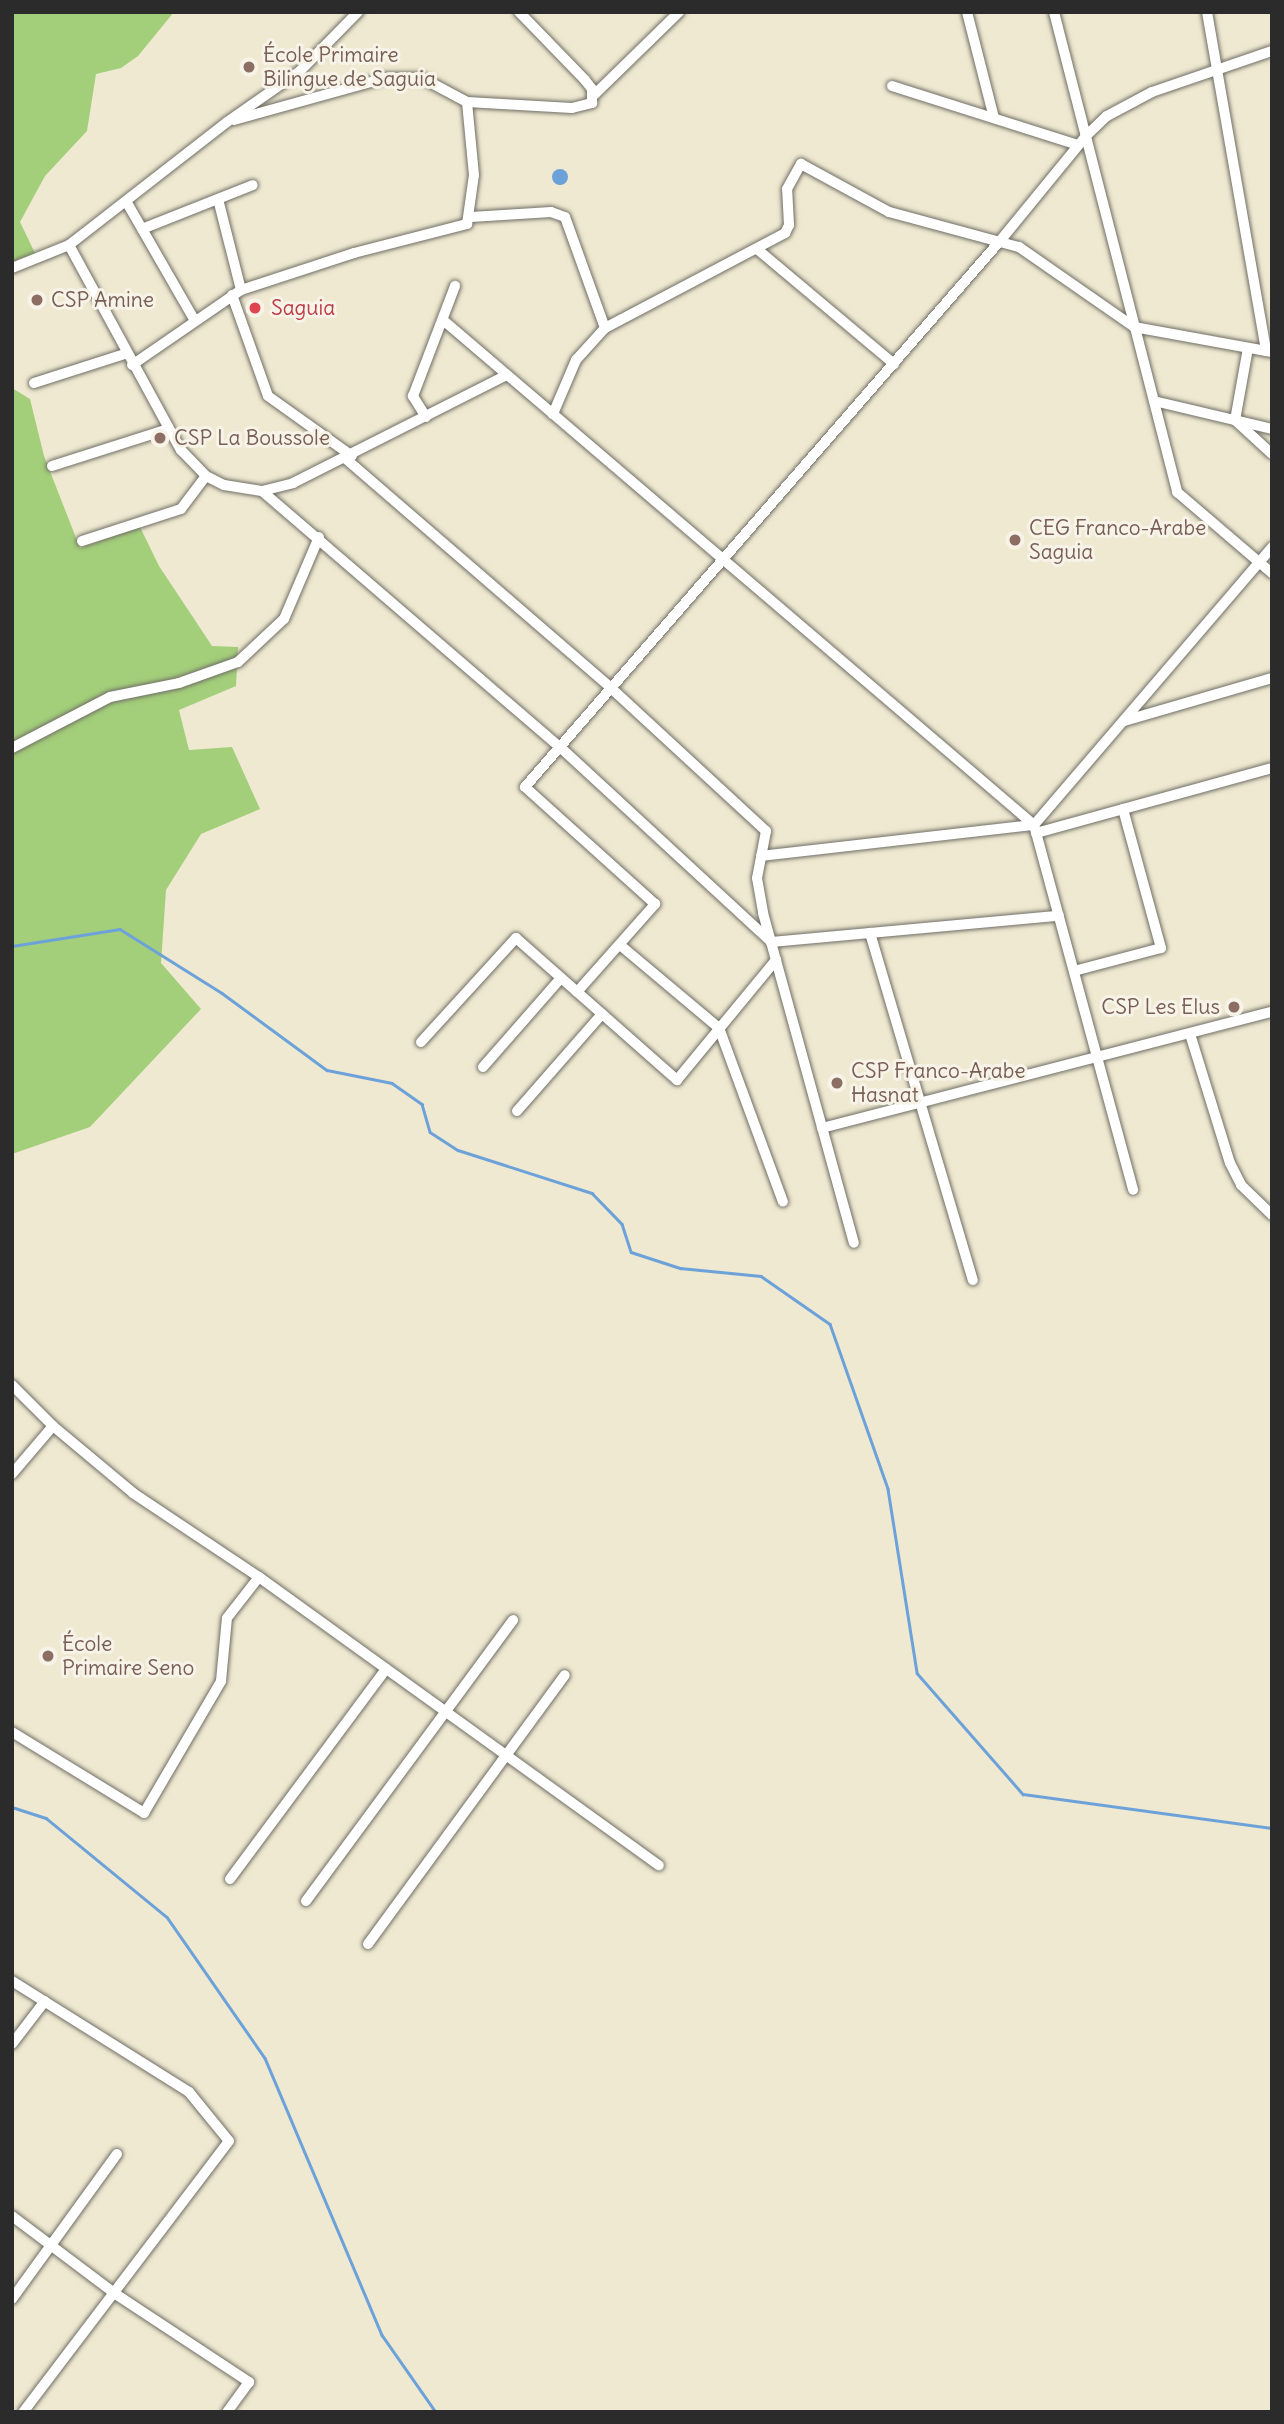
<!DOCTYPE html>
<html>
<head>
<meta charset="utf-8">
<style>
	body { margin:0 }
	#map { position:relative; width:1284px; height:2424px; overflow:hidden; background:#efe9d1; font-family:Delius,sans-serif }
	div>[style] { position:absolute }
	.green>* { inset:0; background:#a3ce7a }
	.water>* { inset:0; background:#6ca2d9 }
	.round { border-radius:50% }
	.stream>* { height:2.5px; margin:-1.25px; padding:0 1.25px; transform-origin:1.25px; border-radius:1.25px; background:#6ca2d9 }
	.roads { filter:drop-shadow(0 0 2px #706e65) drop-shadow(0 0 2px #706e65) }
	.street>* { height:10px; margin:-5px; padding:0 5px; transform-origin:5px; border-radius:5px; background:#fff }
	.dots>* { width:19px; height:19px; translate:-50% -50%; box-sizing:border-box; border:4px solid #f7f3e8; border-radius:50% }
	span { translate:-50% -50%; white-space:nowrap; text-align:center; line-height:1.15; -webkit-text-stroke:6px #f7f3e8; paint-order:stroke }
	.education-label { font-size:21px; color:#785e54 }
	.left { translate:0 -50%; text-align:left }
	.right { translate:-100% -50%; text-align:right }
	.health-label { font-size:21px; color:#be3a42 }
	.frame { position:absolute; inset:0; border:14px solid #2b2b2b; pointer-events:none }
</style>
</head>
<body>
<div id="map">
	<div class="green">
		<i style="clip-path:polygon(12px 12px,174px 12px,138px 56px,121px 68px,96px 74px,87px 131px,45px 176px,20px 222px,35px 253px,12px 262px)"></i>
		<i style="clip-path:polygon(12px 388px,30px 399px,44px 456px,80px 548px,140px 527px,159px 566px,212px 646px,238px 647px,236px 686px,179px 710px,189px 750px,232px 747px,260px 809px,201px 834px,166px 890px,161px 963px,201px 1009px,90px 1127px,12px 1154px)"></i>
	</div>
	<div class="water">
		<i class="round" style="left:552px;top:169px;width:16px;height:16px"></i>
	</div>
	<div class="stream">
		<i style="left:12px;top:946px;width:109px;rotate:-8.9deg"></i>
		<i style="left:120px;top:929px;width:120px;rotate:32.1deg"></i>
		<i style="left:222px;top:993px;width:130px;rotate:36.3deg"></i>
		<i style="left:327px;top:1070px;width:66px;rotate:11.3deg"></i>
		<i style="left:392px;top:1083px;width:37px;rotate:35deg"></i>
		<i style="left:422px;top:1104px;width:29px;rotate:74deg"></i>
		<i style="left:430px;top:1132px;width:33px;rotate:33deg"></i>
		<i style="left:458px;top:1150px;width:141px;rotate:17.8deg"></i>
		<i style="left:592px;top:1193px;width:43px;rotate:45.9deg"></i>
		<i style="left:622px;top:1224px;width:29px;rotate:72deg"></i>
		<i style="left:631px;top:1252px;width:52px;rotate:18.1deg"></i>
		<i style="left:680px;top:1268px;width:81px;rotate:5.6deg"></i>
		<i style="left:761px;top:1276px;width:84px;rotate:34.8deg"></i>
		<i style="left:830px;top:1324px;width:175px;rotate:70.6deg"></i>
		<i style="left:888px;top:1489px;width:186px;rotate:81deg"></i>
		<i style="left:917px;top:1673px;width:161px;rotate:48.8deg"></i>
		<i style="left:1023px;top:1794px;width:251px;rotate:7.8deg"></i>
		<i style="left:12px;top:1807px;width:36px;rotate:18deg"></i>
		<i style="left:46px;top:1818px;width:156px;rotate:39.3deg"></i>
		<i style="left:167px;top:1917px;width:172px;rotate:55.2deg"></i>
		<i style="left:265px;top:2058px;width:301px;rotate:67.1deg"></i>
		<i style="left:382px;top:2335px;width:94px;rotate:55deg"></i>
	</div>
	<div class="roads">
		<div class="street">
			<i style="left:967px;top:12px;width:109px;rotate:75.7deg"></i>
			<i style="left:1054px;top:12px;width:496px;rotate:75.6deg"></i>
			<i style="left:1177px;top:492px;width:125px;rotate:40.5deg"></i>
			<i style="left:1207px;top:12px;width:344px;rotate:80.1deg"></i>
			<i style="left:892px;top:86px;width:195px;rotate:17.6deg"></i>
			<i style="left:594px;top:95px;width:119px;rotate:-44.3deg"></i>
			<i style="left:234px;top:120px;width:157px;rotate:-15.5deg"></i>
			<i style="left:385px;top:78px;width:37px"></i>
			<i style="left:422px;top:78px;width:51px;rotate:28.1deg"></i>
			<i style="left:218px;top:199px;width:94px;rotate:75.8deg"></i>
			<i style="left:126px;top:201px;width:138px;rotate:60.1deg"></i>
			<i style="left:471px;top:217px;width:80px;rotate:-3.6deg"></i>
			<i style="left:551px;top:212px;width:15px;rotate:20deg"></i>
			<i style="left:565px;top:217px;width:118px;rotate:70.2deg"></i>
			<i style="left:605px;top:328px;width:43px;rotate:132.2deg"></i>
			<i style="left:576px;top:360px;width:59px;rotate:113.1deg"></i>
			<i style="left:142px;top:229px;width:119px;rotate:-21.6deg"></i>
			<i style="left:69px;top:245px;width:234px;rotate:61.4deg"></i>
			<i style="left:181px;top:450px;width:36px;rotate:46deg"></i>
			<i style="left:206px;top:476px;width:20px;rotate:27deg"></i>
			<i style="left:224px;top:485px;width:38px;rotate:9deg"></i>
			<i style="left:262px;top:491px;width:32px;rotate:-14deg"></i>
			<i style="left:293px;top:483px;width:237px;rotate:-26.8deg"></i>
			<i style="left:757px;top:249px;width:179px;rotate:40deg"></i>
			<i style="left:12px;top:268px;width:61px;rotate:-22deg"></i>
			<i style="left:69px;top:245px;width:200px;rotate:-37.9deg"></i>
			<i style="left:227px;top:122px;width:89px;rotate:-34.9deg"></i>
			<i style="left:300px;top:71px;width:83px;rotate:-45.5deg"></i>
			<i style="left:232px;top:295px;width:107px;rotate:70.4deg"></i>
			<i style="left:268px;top:396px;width:103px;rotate:35.5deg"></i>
			<i style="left:443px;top:320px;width:777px;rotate:40.51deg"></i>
			<i style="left:1034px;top:825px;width:378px;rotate:74.8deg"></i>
			<i style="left:605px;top:328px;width:204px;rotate:-27.8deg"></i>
			<i style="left:785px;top:233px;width:9px;rotate:-63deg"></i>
			<i style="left:789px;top:225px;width:36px;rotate:-93deg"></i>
			<i style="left:787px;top:189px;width:29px;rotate:-61deg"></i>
			<i style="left:801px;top:164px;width:100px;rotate:28.6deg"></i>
			<i style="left:889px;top:212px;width:135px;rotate:15.1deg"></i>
			<i style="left:1019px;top:247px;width:140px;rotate:34.8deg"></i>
			<i style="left:1134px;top:327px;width:140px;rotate:10.3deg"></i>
			<i style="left:1248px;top:348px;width:73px;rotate:100.2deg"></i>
			<i style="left:1235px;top:420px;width:50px;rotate:42.6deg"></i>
			<i style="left:132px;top:365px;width:132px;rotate:-34.5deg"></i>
			<i style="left:241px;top:290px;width:119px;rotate:-18.1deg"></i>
			<i style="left:354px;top:253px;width:117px;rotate:-14.4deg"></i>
			<i style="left:467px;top:224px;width:49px;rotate:-81.9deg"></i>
			<i style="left:474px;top:175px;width:73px;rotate:-95.5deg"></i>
			<i style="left:467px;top:102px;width:105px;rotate:3.3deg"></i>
			<i style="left:572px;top:108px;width:21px;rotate:-14deg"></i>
			<i style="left:592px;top:103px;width:14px;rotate:-90deg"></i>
			<i style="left:592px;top:89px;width:11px;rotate:-128deg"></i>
			<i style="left:585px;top:80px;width:95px;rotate:-134.1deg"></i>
			<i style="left:34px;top:383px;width:96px;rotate:-17.7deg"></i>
			<i style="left:1154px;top:401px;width:121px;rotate:13.3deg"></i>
			<i style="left:426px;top:417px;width:25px;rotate:-122deg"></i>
			<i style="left:413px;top:396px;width:118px;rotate:-69.1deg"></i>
			<i style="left:346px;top:459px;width:350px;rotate:40.8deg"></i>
			<i style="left:611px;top:688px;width:211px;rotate:42.7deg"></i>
			<i style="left:766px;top:831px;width:48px;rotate:100.8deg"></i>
			<i style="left:757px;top:878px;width:36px;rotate:80deg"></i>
			<i style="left:763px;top:913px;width:342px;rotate:74.6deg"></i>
			<i style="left:52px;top:466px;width:122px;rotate:-17.7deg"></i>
			<i style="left:262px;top:491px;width:393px;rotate:40.7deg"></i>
			<i style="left:560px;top:747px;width:287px;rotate:42.7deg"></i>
			<i style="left:771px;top:942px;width:289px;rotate:-5.2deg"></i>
			<i style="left:82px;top:541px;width:104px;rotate:-17.9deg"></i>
			<i style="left:181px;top:509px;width:41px;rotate:-52.9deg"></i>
			<i style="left:1124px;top:721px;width:154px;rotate:-16.2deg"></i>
			<i style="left:12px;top:748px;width:110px;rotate:-27.5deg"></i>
			<i style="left:110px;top:697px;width:70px;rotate:-11.5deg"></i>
			<i style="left:179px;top:683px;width:63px;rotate:-19.6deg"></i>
			<i style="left:238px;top:662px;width:63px;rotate:-43.1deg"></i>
			<i style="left:284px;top:619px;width:89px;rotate:-66.9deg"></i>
			<i style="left:1036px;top:833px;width:245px;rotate:-15.4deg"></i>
			<i style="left:761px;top:856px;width:275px;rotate:-6.5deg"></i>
			<i style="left:1034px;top:825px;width:366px;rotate:-49.4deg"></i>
			<i style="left:870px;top:933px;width:362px;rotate:73.5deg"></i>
			<i style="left:620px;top:945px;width:129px;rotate:40deg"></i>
			<i style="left:719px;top:1028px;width:185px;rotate:69.8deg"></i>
			<i style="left:1074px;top:971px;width:90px;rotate:-14.8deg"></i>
			<i style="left:1161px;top:948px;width:144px;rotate:-105.3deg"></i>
			<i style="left:577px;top:992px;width:118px;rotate:-48.4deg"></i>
			<i style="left:655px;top:904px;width:175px;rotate:-138deg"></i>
			<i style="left:525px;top:787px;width:724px;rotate:-48.98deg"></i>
			<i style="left:1000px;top:241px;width:134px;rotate:-50.7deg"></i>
			<i style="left:1085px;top:137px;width:30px;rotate:-44deg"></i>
			<i style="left:1107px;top:116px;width:51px;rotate:-28.1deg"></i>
			<i style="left:1152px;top:92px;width:127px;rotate:-18.9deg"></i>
			<i style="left:1190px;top:1034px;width:135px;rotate:72.8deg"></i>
			<i style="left:1230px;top:1163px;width:25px;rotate:63deg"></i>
			<i style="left:1241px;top:1185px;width:43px;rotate:44.1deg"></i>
			<i style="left:421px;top:1042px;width:141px;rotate:-47.6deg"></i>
			<i style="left:516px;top:938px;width:215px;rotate:41.4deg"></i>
			<i style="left:677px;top:1080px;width:156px;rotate:-50.5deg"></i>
			<i style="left:483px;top:1067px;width:118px;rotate:-48.8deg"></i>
			<i style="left:517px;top:1111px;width:129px;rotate:-48.8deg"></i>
			<i style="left:822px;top:1128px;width:465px;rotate:-14.5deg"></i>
			<i style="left:12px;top:1385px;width:58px;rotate:45deg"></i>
			<i style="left:53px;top:1426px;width:104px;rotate:39.9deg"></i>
			<i style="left:133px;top:1493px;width:151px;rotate:33.7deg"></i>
			<i style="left:259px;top:1577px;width:493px;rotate:35.8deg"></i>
			<i style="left:12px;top:1474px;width:63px;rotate:-49.5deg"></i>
			<i style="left:12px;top:1732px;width:155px;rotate:31.5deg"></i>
			<i style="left:144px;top:1813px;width:153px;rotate:-59.7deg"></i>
			<i style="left:221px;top:1681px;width:63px;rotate:-84.6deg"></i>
			<i style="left:227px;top:1618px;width:52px;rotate:-52deg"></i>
			<i style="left:230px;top:1879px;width:262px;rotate:-53.4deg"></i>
			<i style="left:306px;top:1901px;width:349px;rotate:-53.6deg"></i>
			<i style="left:368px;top:1944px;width:333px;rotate:-53.8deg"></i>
			<i style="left:12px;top:1981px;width:209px;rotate:32.1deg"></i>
			<i style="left:189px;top:2092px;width:63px;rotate:50.8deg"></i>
			<i style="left:229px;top:2141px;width:340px;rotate:127.2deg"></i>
			<i style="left:12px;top:2044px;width:54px;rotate:-52.5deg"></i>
			<i style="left:12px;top:2216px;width:128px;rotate:37deg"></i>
			<i style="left:114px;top:2293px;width:162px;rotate:33.4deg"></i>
			<i style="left:249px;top:2382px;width:37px;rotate:126deg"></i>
			<i style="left:12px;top:2299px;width:179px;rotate:-54.1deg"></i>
		</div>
	</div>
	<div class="dots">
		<i style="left:249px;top:67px;background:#8d6e63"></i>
		<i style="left:37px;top:300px;background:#8d6e63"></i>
		<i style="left:255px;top:308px;background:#e0444e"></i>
		<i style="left:160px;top:438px;background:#8d6e63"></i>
		<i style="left:1015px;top:540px;background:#8d6e63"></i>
		<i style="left:1234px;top:1007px;background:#8d6e63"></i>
		<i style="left:837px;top:1083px;background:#8d6e63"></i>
		<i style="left:48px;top:1656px;background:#8d6e63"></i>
	</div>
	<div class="education-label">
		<span class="left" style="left:263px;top:67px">École Primaire<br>Bilingue de Saguia</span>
		<span class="left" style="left:51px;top:300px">CSP Amine</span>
		<span class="left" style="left:174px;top:438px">CSP La Boussole</span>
		<span class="left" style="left:1029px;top:540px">CEG Franco-Arabe<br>Saguia</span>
		<span class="right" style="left:1220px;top:1007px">CSP Les Elus</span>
		<span class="left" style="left:851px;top:1083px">CSP Franco-Arabe<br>Hasnat</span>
		<span class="left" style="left:62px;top:1656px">École<br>Primaire Seno</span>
	</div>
	<div class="health-label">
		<span class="left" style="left:271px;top:308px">Saguia</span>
	</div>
	<div class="frame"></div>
</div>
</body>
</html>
